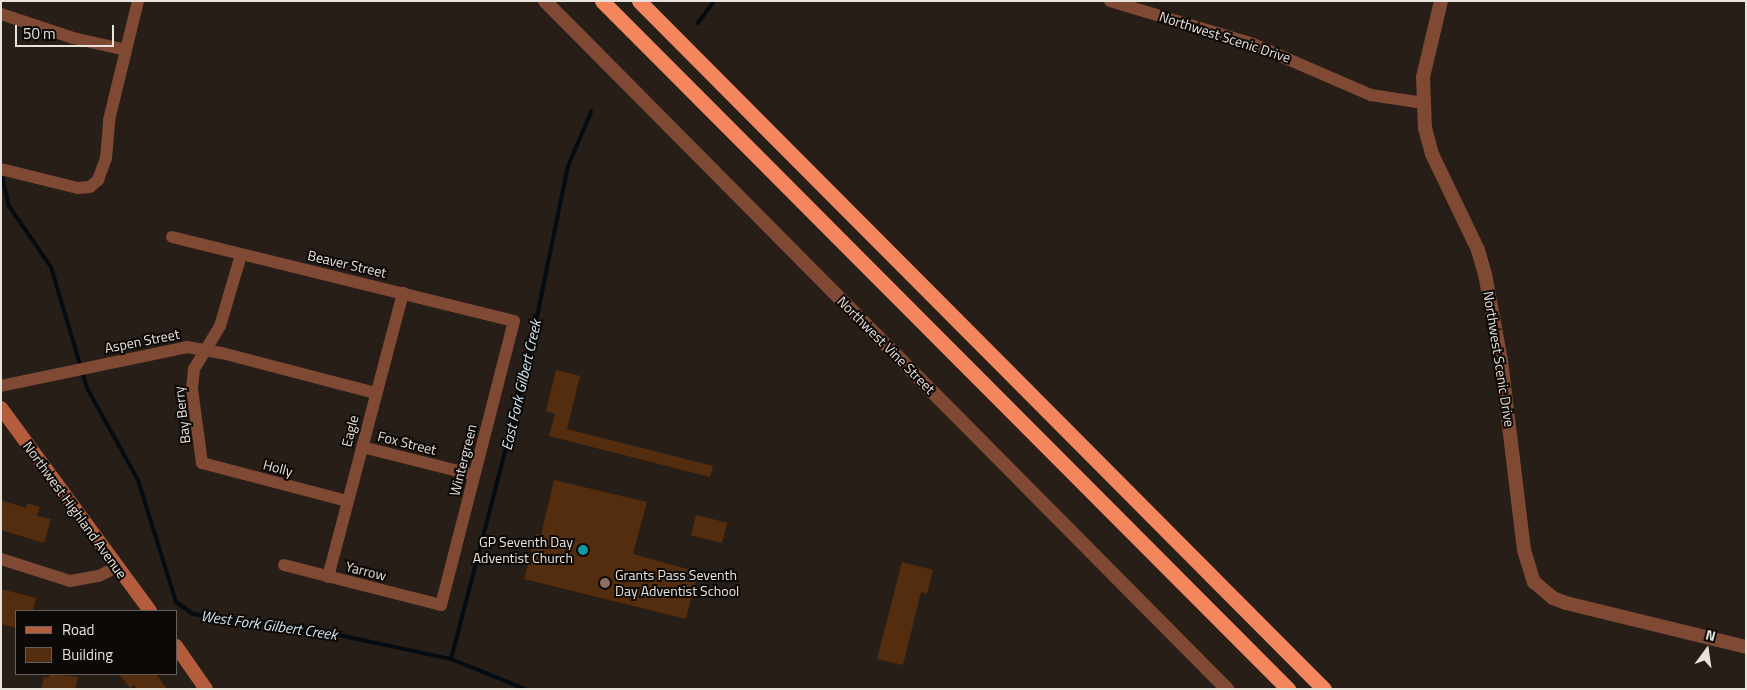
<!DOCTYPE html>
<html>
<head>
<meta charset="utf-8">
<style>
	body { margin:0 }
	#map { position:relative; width:1747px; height:690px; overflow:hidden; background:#271e18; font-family:"Titillium Web",sans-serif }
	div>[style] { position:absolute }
	.stream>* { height:4px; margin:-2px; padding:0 2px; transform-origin:2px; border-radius:2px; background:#020c12 }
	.building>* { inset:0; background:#542d0e; transform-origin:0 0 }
	.minor>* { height:12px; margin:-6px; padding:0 6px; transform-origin:6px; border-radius:6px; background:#7f4934 }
	.tertiary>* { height:14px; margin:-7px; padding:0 7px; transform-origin:7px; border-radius:7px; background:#7f4934 }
	.secondary>* { height:14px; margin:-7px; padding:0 7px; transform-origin:7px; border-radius:7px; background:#b45d3c }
	.motorway>* { height:15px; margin:-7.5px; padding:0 7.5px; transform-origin:7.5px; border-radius:7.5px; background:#f3865d }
	.dots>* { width:14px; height:14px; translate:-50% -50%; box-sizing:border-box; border:2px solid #0d0907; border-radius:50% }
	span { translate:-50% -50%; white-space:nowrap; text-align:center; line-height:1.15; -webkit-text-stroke:4px #0d0907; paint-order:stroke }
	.street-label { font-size:14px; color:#e9e3de }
	.poi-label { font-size:14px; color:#e9e3de }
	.right { translate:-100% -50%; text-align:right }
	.left { translate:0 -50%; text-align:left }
	.water-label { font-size:15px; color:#d0e7f3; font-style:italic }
	.frame { position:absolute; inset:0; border:2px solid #e9e3de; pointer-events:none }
	.legend { position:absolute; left:15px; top:610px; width:162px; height:65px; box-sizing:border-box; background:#0d0907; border:1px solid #65605d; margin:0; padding:6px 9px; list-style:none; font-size:15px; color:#e9e3de }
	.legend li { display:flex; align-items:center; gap:10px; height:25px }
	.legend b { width:25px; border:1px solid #65605d }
	.north { position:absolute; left:1682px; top:625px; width:50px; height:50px; -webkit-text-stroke:4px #0d0907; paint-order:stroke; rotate:14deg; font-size:14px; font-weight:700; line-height:20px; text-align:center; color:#e9e3de }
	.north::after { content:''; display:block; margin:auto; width:18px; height:22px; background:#e9e3de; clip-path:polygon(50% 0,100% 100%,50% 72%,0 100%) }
	.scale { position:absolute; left:15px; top:25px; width:99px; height:22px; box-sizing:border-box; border:2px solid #e9e3de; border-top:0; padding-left:6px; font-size:15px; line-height:18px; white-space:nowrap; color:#e9e3de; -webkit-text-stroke:4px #0d0907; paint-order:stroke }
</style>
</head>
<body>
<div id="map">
	<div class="stream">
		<i style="left:698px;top:23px;width:27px;rotate:-54deg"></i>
		<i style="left:1px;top:172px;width:35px;rotate:77deg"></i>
		<i style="left:9px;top:206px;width:74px;rotate:55.5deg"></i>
		<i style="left:51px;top:267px;width:126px;rotate:73.4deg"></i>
		<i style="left:87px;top:388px;width:105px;rotate:61deg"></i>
		<i style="left:138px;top:480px;width:128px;rotate:72.7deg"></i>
		<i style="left:176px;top:602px;width:21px;rotate:35deg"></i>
		<i style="left:193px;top:614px;width:142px;rotate:8.1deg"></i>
		<i style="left:334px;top:634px;width:120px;rotate:12.1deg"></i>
		<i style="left:451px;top:659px;width:80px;rotate:22.1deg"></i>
		<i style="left:451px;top:659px;width:293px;rotate:-75.4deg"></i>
		<i style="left:525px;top:375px;width:213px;rotate:-78.4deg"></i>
		<i style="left:568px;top:166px;width:59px;rotate:-66.9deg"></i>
	</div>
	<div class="building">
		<i style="clip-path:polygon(556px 370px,580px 376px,567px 429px,713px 466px,710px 477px,549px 436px,555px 414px,546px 411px)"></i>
		<i style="clip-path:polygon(554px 480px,647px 502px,633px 554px,698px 572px,686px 619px,524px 579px,536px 534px,541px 535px)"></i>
		<i style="clip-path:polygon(1px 500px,26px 508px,27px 503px,40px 507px,37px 516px,51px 519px,44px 543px,1px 530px)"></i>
		<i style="left:696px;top:515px;width:32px;height:21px;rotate:14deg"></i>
		<i style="clip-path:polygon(902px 562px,933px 570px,927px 594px,921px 592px,903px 665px,877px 659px)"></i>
		<i style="clip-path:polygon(1px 589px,36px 598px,33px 611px,16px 611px,16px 628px,1px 624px)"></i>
		<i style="clip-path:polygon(50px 674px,78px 677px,75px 689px,41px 689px,44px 677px,49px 678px)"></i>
		<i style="clip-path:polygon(119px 674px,156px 674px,167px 689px,137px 689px,134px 685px,130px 688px)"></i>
	</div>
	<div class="minor">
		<i style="left:1110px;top:1px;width:149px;rotate:16.7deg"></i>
		<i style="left:1253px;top:44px;width:129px;rotate:23.4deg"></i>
		<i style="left:1371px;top:95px;width:53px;rotate:8.7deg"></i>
		<i style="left:1px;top:14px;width:76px;rotate:18.4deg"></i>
		<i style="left:73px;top:38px;width:54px;rotate:12.8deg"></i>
		<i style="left:1px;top:169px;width:79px;rotate:13.9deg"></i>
		<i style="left:78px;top:188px;width:12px;rotate:-5deg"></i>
		<i style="left:90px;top:187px;width:11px;rotate:-41deg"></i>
		<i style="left:98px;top:180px;width:23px;rotate:-70deg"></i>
		<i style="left:106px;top:158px;width:38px;rotate:-85deg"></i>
		<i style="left:109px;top:120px;width:122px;rotate:-76.3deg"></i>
		<i style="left:172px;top:237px;width:352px;rotate:13.8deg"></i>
		<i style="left:514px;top:321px;width:293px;rotate:104.4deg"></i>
		<i style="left:441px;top:605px;width:162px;rotate:-165.7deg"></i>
		<i style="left:241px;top:255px;width:74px;rotate:106.5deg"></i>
		<i style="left:220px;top:326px;width:50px;rotate:121.2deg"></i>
		<i style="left:194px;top:369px;width:20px;rotate:96deg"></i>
		<i style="left:192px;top:389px;width:75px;rotate:82.3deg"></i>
		<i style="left:202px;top:463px;width:150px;rotate:14.7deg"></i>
		<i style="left:1px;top:386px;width:190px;rotate:-11.8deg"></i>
		<i style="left:187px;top:347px;width:36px;rotate:10deg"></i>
		<i style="left:222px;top:353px;width:159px;rotate:14.6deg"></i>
		<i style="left:362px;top:447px;width:115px;rotate:14deg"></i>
		<i style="left:1px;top:559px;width:72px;rotate:17.7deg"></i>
		<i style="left:70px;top:581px;width:29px;rotate:-10deg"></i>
		<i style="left:99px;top:576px;width:20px;rotate:-27deg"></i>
		<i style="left:328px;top:577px;width:294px;rotate:-75.2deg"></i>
	</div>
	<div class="tertiary">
		<i style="left:545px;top:1px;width:969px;rotate:45.25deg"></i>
		<i style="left:1441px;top:1px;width:78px;rotate:103.3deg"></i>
		<i style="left:1423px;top:77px;width:51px;rotate:87.8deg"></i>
		<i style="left:1425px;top:128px;width:27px;rotate:75deg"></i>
		<i style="left:1432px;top:154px;width:106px;rotate:64.4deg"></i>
		<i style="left:1478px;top:250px;width:25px;rotate:74deg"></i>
		<i style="left:1485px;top:274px;width:87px;rotate:79.5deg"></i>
		<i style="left:1501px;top:360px;width:191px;rotate:83.1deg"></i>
		<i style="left:1524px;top:550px;width:34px;rotate:73deg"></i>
		<i style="left:1534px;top:582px;width:25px;rotate:40deg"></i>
		<i style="left:1553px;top:598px;width:14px;rotate:21deg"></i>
		<i style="left:1566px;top:603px;width:185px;rotate:13.7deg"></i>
	</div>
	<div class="secondary">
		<i style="left:1px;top:408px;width:252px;rotate:53.7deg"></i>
		<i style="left:176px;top:646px;width:52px;rotate:55.1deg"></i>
	</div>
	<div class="motorway">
		<i style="left:602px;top:1px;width:972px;rotate:45.08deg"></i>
		<i style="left:639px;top:1px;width:971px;rotate:45.13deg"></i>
	</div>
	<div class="dots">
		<i style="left:583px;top:550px;background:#0f9aa8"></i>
		<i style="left:605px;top:583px;background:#8d6e63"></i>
	</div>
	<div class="street-label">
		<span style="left:1225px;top:37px;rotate:18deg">Northwest Scenic Drive</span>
		<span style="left:347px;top:264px;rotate:13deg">Beaver Street</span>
		<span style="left:142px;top:341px;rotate:-11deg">Aspen Street</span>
		<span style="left:886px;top:345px;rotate:45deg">Northwest Vine Street</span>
		<span style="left:1499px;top:359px;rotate:81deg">Northwest Scenic Drive</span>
		<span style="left:182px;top:415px;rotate:-97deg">Bay Berry</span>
		<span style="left:350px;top:431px;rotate:-76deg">Eagle</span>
		<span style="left:407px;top:443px;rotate:14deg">Fox Street</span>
		<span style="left:463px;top:460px;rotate:-76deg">Wintergreen</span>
		<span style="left:278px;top:468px;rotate:15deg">Holly</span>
		<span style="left:75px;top:510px;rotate:54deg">Northwest Highland Avenue</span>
		<span style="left:366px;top:571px;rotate:14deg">Yarrow</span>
	</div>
	<div class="poi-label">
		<span class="right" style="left:573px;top:550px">GP Seventh Day<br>Adventist Church</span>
		<span class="left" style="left:615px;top:583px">Grants Pass Seventh<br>Day Adventist School</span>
	</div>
	<div class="water-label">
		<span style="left:521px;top:385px;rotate:-77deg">East Fork Gilbert Creek</span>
		<span style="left:269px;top:625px;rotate:8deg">West Fork Gilbert Creek</span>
	</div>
	<div class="frame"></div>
	<ul class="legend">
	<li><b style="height:6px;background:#b45d3c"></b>Road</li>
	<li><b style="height:14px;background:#542d0e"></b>Building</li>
	</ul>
	<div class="north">N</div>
	<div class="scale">50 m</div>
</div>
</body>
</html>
